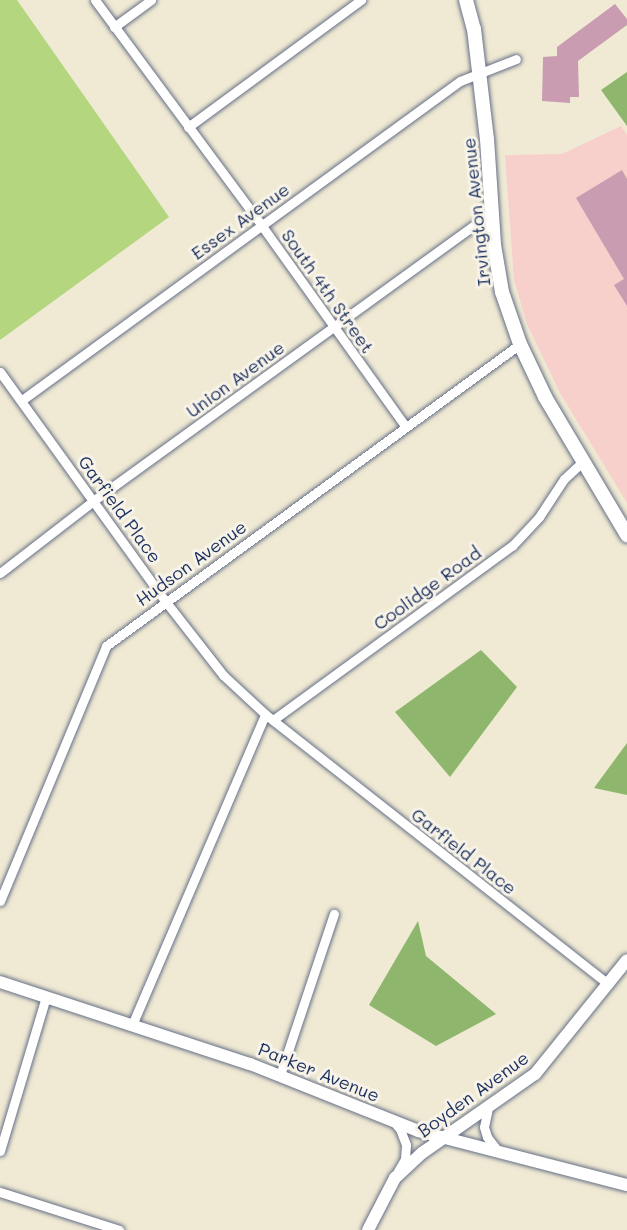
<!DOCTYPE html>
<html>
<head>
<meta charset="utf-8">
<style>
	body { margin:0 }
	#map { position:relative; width:627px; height:1230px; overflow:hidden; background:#f0ead4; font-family:Mali,sans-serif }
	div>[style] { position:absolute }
	.built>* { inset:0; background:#f7d0cc }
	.green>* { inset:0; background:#b3d67e }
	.forest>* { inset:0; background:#8eb76d }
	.building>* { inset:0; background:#c99cb2 }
	.roads { filter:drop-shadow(0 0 2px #667087) drop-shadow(0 0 2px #667087) }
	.minor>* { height:9px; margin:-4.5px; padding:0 4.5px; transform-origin:4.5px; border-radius:4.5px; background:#fff }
	.tertiary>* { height:12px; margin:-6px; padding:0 6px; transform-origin:6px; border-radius:6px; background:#fff }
	.secondary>* { height:14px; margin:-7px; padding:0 7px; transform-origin:7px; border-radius:7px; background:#fff }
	span { translate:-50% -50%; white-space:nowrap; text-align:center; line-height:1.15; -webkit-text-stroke:6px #f7f3e8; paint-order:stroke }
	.street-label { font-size:18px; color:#1b2f5e }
</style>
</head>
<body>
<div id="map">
	<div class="built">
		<i style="clip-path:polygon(621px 126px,627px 135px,627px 503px,560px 393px,527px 324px,514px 280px,505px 155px,562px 154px)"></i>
	</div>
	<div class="green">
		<i style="clip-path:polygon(0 0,17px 0,169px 217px,0 340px)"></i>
	</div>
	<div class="forest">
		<i style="clip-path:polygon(627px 72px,627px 126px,601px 90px)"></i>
		<i style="clip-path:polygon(481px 650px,517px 687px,450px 777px,395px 712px)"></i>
		<i style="clip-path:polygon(627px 743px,627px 795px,594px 788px)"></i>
		<i style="clip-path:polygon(418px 921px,426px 956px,496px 1014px,436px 1046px,369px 1005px)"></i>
	</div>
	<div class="building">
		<i style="clip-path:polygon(615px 4px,627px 19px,627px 25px,578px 61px,579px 97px,570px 97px,570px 103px,542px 101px,543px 57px,557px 56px,557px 47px)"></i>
		<i style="clip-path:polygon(622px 170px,627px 179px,627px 306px,614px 285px,624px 279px,576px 198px)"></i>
	</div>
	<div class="roads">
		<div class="minor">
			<i style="left:95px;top:0;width:281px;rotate:53.5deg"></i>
			<i style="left:262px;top:226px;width:247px;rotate:54.4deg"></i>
			<i style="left:114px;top:27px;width:46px;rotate:-36.1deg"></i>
			<i style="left:188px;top:127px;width:215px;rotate:-36.3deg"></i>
			<i style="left:0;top:372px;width:284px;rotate:54.2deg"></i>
			<i style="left:166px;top:602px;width:93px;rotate:52deg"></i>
			<i style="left:223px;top:675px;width:57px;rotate:42.9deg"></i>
			<i style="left:265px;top:714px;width:437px;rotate:38.2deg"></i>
			<i style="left:22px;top:400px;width:542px;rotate:-36.07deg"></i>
			<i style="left:460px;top:81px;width:60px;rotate:-21.4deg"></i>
			<i style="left:0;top:573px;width:118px;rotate:-37.7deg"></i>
			<i style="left:93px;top:501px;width:491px;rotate:-35.9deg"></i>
			<i style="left:273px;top:720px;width:296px;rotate:-36.1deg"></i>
			<i style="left:512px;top:546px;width:40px;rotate:-47deg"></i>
			<i style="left:539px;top:517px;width:45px;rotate:-56.7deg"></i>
			<i style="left:564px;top:479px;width:25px;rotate:-43deg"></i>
			<i style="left:0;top:901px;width:276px;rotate:-67.4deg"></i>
			<i style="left:106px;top:646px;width:512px;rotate:-36.11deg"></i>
			<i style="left:132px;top:1025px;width:338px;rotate:-66.8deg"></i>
			<i style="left:280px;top:1075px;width:170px;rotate:-71.5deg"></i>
			<i style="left:488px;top:1108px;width:19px;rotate:102deg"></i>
			<i style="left:484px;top:1127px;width:10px;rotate:73deg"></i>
			<i style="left:487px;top:1137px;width:18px;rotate:52deg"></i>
			<i style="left:394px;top:1122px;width:9px;rotate:49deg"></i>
			<i style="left:400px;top:1129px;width:17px;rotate:69deg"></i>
			<i style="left:406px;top:1145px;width:14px;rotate:94deg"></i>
			<i style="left:405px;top:1159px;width:14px;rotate:120deg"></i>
			<i style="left:0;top:1151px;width:161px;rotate:-73.4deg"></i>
			<i style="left:0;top:1192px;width:125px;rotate:17.7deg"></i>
		</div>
		<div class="tertiary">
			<i style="left:0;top:982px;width:263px;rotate:18.2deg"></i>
			<i style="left:250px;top:1064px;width:181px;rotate:21.7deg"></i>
			<i style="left:418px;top:1131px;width:216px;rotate:14.5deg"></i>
			<i style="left:368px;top:1230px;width:59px;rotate:-62.6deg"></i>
			<i style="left:395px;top:1178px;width:37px;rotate:-43deg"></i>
			<i style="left:422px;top:1153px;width:138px;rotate:-35deg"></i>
			<i style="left:535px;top:1074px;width:146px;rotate:-51.1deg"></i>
		</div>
		<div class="secondary">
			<i style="left:466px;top:0;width:30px;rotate:75deg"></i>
			<i style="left:474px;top:29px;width:111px;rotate:83.3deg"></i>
			<i style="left:487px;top:139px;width:106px;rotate:86.2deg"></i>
			<i style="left:494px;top:245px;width:48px;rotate:80.3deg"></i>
			<i style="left:502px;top:292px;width:55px;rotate:70.9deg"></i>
			<i style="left:520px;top:344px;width:59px;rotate:64.7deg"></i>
			<i style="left:545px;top:397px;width:161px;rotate:59.3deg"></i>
		</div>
	</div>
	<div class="street-label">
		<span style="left:476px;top:212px;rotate:-96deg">Irvington Avenue</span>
		<span style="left:240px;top:221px;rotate:-36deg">Essex Avenue</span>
		<span style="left:328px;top:291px;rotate:55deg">South 4th Street</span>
		<span style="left:235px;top:379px;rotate:-36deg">Union Avenue</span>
		<span style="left:120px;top:509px;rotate:54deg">Garfield Place</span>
		<span style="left:191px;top:563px;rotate:-36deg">Hudson Avenue</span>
		<span style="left:427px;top:588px;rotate:-36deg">Coolidge Road</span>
		<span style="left:464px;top:851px;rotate:38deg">Garfield Place</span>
		<span style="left:319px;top:1072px;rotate:22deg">Parker Avenue</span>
		<span style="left:473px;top:1094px;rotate:-36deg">Boyden Avenue</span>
	</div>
</div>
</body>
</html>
